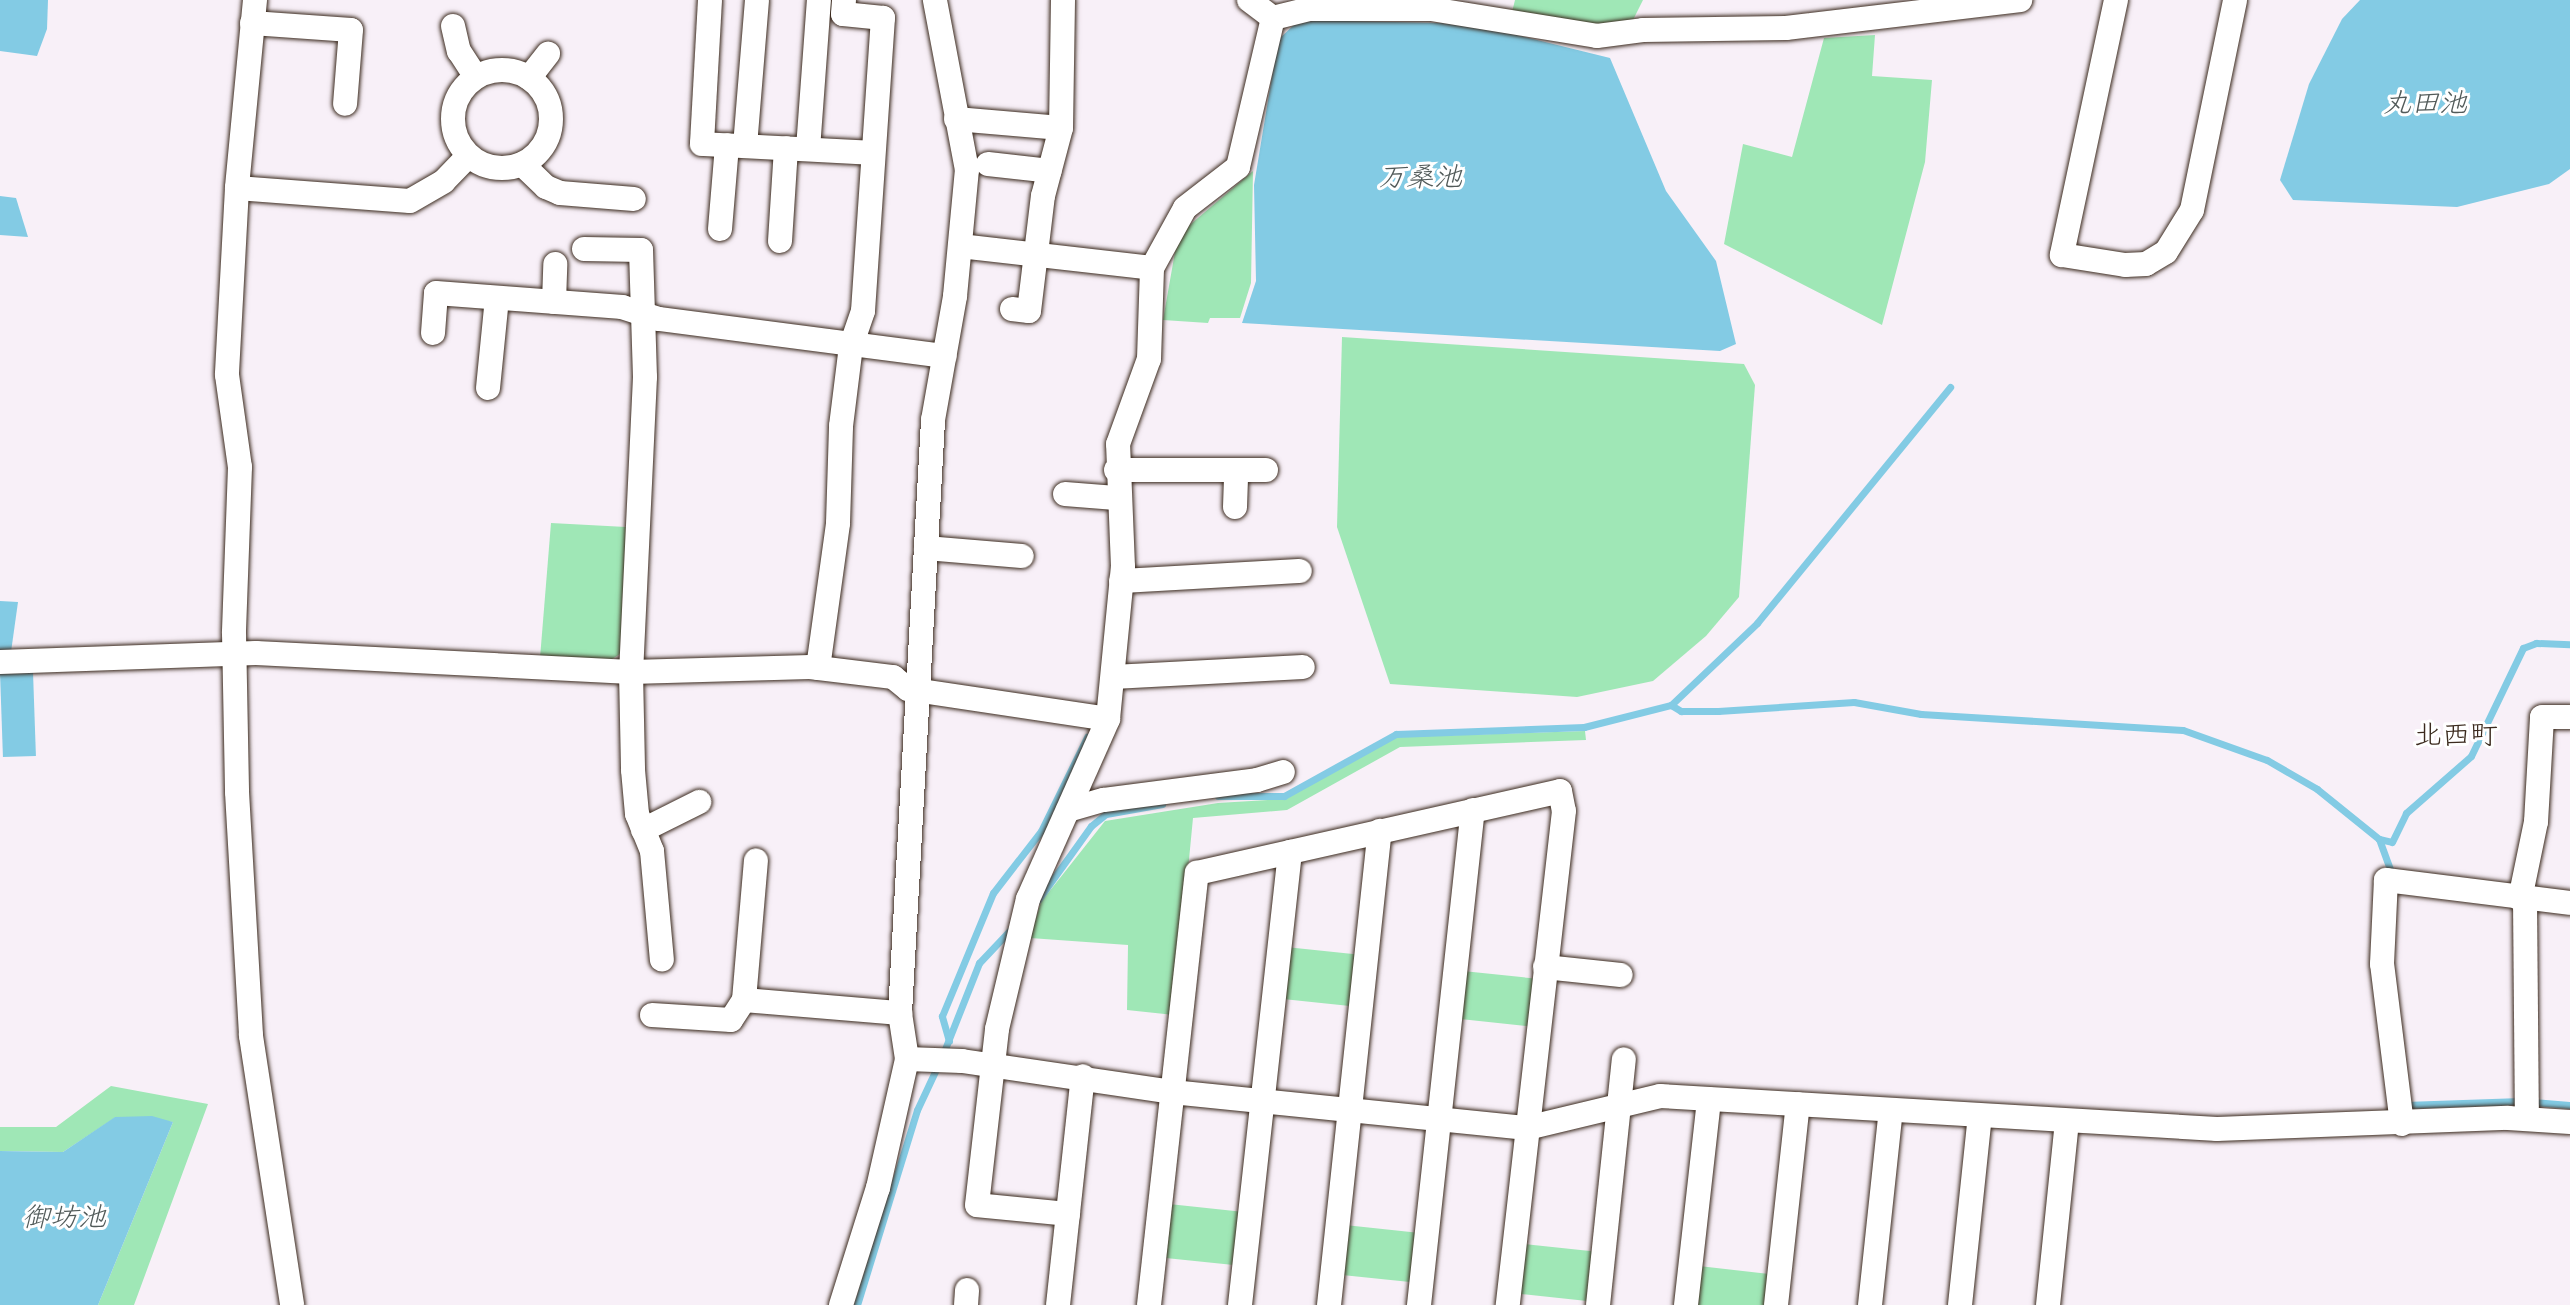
<!DOCTYPE html>
<html>
<head>
<meta charset="utf-8">
<style>
	body { margin:0 }
	#map { position:relative; width:2570px; height:1305px; overflow:hidden; background:#f8f0f8; font-family:"Architects Daughter","Klee One",sans-serif }
	div>[style] { position:absolute }
	.green>* { inset:0; background:#9fe7b6; transform-origin:0 0 }
	.water>* { inset:0; background:#83cbe4; transform-origin:0 0 }
	.stream>* { height:7px; margin:-3.5px; padding:0 3.5px; transform-origin:3.5px; border-radius:3.5px; background:#83cbe4 }
	.roads { filter:drop-shadow(0 0 2px #3b2a1e) drop-shadow(0 0 2px #3b2a1e) }
	.minor>* { height:24px; margin:-12px; padding:0 12px; transform-origin:12px; border-radius:12px; background:#fff }
	.minor>.ring { margin:-12px; padding:0; box-sizing:content-box; background:none; border:24px solid #fff; border-radius:50% }
	span { translate:-50% -50%; white-space:nowrap; text-align:center; line-height:1.15; -webkit-text-stroke:6px #fff; paint-order:stroke }
	.water-label { font-size:28px; color:#515a59; font-style:italic }
	.neighbourhood-label { font-size:28px; color:#3b2a1e }
</style>
</head>
<body>
<div id="map">
	<div class="green">
		<i style="clip-path:polygon(1515px 0,1643px 0,1631px 24px,1579px 29px,1512px 12px)"></i>
		<i style="clip-path:polygon(1875px 35px,1872px 76px,1932px 80px,1925px 162px,1882px 325px,1724px 244px,1743px 144px,1792px 157px,1824px 38px)"></i>
		<i style="clip-path:polygon(1253px 171px,1251px 283px,1240px 318px,1210px 318px,1208px 323px,1163px 320px,1178px 235px)"></i>
		<i style="clip-path:polygon(1342px 337px,1744px 364px,1755px 385px,1739px 597px,1706px 636px,1653px 681px,1577px 697px,1390px 684px,1337px 527px)"></i>
		<i style="clip-path:polygon(551px 523px,626px 527px,620px 654px,609px 661px,540px 658px)"></i>
		<i style="clip-path:polygon(1585px 731px,1586px 740px,1400px 747px,1287px 810px,1193px 818px,1174px 1015px,1127px 1010px,1128px 945px,1030px 938px,1041px 902px,1105px 821px,1218px 803px,1285px 799px,1397px 737px)"></i>
		<i style="left:1286px;top:947px;width:72px;height:52px;rotate:6deg"></i>
		<i style="left:1463px;top:971px;width:72px;height:48px;rotate:6deg"></i>
		<i style="clip-path:polygon(111px 1086px,208px 1104px,134px 1305px,98px 1305px,173px 1122px,116px 1117px,63px 1152px,0 1151px,0 1127px,56px 1127px)"></i>
		<i style="left:1169px;top:1204px;width:73px;height:54px;rotate:6deg"></i>
		<i style="left:1345px;top:1225px;width:73px;height:50px;rotate:6deg"></i>
		<i style="left:1524px;top:1244px;width:71px;height:50px;rotate:6deg"></i>
		<i style="clip-path:polygon(1699px 1266px,1769px 1274px,1766px 1305px,1694px 1305px)"></i>
	</div>
	<div class="water">
		<i style="clip-path:polygon(0 0,48px 0,47px 29px,37px 56px,0 51px)"></i>
		<i style="clip-path:polygon(2360px 0,2570px 0,2570px 169px,2549px 184px,2457px 207px,2293px 200px,2280px 180px,2309px 84px,2342px 19px)"></i>
		<i style="clip-path:polygon(1299px 20px,1442px 23px,1505px 32px,1610px 58px,1666px 191px,1716px 261px,1736px 344px,1720px 351px,1242px 323px,1256px 281px,1254px 185px,1278px 40px)"></i>
		<i style="clip-path:polygon(0 196px,16px 198px,28px 237px,0 235px)"></i>
		<i style="clip-path:polygon(0 601px,18px 602px,11px 652px,0 652px)"></i>
		<i style="left:33px;top:672px;width:84px;height:33px;rotate:88deg"></i>
		<i style="clip-path:polygon(152px 1116px,173px 1122px,98px 1305px,0 1305px,0 1151px,63px 1152px,115px 1117px)"></i>
	</div>
	<div class="stream">
		<i style="left:1671px;top:705px;width:12px;rotate:31deg"></i>
		<i style="left:1681px;top:711px;width:37px"></i>
		<i style="left:1718px;top:711px;width:136px;rotate:-3.8deg"></i>
		<i style="left:1854px;top:702px;width:68px;rotate:10.2deg"></i>
		<i style="left:1921px;top:714px;width:262px;rotate:3.5deg"></i>
		<i style="left:2183px;top:730px;width:89px;rotate:19.7deg"></i>
		<i style="left:2267px;top:760px;width:58px;rotate:30.1deg"></i>
		<i style="left:2317px;top:789px;width:80px;rotate:38.9deg"></i>
		<i style="left:2379px;top:839px;width:37px;rotate:70deg"></i>
		<i style="left:1218px;top:796px;width:66px"></i>
		<i style="left:1284px;top:796px;width:128px;rotate:-29deg"></i>
		<i style="left:1396px;top:734px;width:188px;rotate:-2.1deg"></i>
		<i style="left:1584px;top:727px;width:90px;rotate:-14.2deg"></i>
		<i style="left:1671px;top:705px;width:119px;rotate:-43.6deg"></i>
		<i style="left:1757px;top:623px;width:305px;rotate:-50.7deg"></i>
		<i style="left:2379px;top:839px;width:13px;rotate:13deg"></i>
		<i style="left:2392px;top:842px;width:32px;rotate:-64deg"></i>
		<i style="left:2406px;top:813px;width:86px;rotate:-41.2deg"></i>
		<i style="left:2471px;top:756px;width:120px;rotate:-64.3deg"></i>
		<i style="left:2523px;top:648px;width:14px;rotate:-21deg"></i>
		<i style="left:2536px;top:643px;width:34px;rotate:2deg"></i>
		<i style="left:1038px;top:900px;width:91px;rotate:-54.4deg"></i>
		<i style="left:1091px;top:826px;width:19px;rotate:-39deg"></i>
		<i style="left:1106px;top:814px;width:57px;rotate:-10.1deg"></i>
		<i style="left:949px;top:1041px;width:26px;rotate:-106deg"></i>
		<i style="left:942px;top:1016px;width:133px;rotate:-67.5deg"></i>
		<i style="left:993px;top:893px;width:78px;rotate:-52.3deg"></i>
		<i style="left:1041px;top:831px;width:105px;rotate:-63.9deg"></i>
		<i style="left:943px;top:1054px;width:98px;rotate:-68.4deg"></i>
		<i style="left:979px;top:963px;width:50px;rotate:-46.6deg"></i>
		<i style="left:2405px;top:1105px;width:116px;rotate:-2deg"></i>
		<i style="left:2521px;top:1101px;width:49px;rotate:4.7deg"></i>
		<i style="left:857px;top:1305px;width:204px;rotate:-72.9deg"></i>
		<i style="left:917px;top:1110px;width:50px;rotate:-65deg"></i>
	</div>
	<div class="roads">
		<div class="minor">
			<i style="left:255px;top:0;width:189px;rotate:95.5deg"></i>
			<i style="left:237px;top:188px;width:187px;rotate:93.1deg"></i>
			<i style="left:227px;top:375px;width:93px;rotate:82deg"></i>
			<i style="left:240px;top:467px;width:166px;rotate:92.1deg"></i>
			<i style="left:234px;top:633px;width:159px;rotate:88.9deg"></i>
			<i style="left:237px;top:792px;width:244px;rotate:86.7deg"></i>
			<i style="left:251px;top:1036px;width:272px;rotate:81.3deg"></i>
			<i style="left:710px;top:0;width:144px;rotate:93.2deg"></i>
			<i style="left:702px;top:144px;width:171px;rotate:3deg"></i>
			<i style="left:1249px;top:0;width:30px;rotate:37deg"></i>
			<i style="left:2116px;top:0;width:261px;rotate:102deg"></i>
			<i style="left:2062px;top:255px;width:64px;rotate:9deg"></i>
			<i style="left:2125px;top:265px;width:21px;rotate:-3deg"></i>
			<i style="left:2146px;top:264px;width:23px;rotate:-31deg"></i>
			<i style="left:2166px;top:252px;width:49px;rotate:-58.2deg"></i>
			<i style="left:2192px;top:210px;width:214px;rotate:-78.4deg"></i>
			<i style="left:252px;top:23px;width:99px;rotate:4deg"></i>
			<i style="left:351px;top:30px;width:74px;rotate:94.6deg"></i>
			<i style="left:453px;top:26px;width:26px;rotate:77deg"></i>
			<i style="left:459px;top:51px;width:31px;rotate:57deg"></i>
			<i class="ring" style="left:453px;top:70px;width:74px;height:74px"></i>
			<i style="left:529px;top:78px;width:31px;rotate:-52deg"></i>
			<i style="left:956px;top:119px;width:105px;rotate:4.9deg"></i>
			<i style="left:745px;top:146px;width:146px;rotate:-85.3deg"></i>
			<i style="left:808px;top:149px;width:149px;rotate:-85.8deg"></i>
			<i style="left:522px;top:164px;width:33px;rotate:44deg"></i>
			<i style="left:546px;top:187px;width:15px;rotate:23deg"></i>
			<i style="left:560px;top:193px;width:74px;rotate:4.6deg"></i>
			<i style="left:988px;top:164px;width:62px;rotate:6.4deg"></i>
			<i style="left:237px;top:188px;width:173px;rotate:4.3deg"></i>
			<i style="left:410px;top:201px;width:39px;rotate:-30deg"></i>
			<i style="left:444px;top:181px;width:35px;rotate:-46deg"></i>
			<i style="left:720px;top:229px;width:84px;rotate:-85.2deg"></i>
			<i style="left:780px;top:241px;width:93px;rotate:-86.3deg"></i>
			<i style="left:960px;top:246px;width:193px;rotate:6.5deg"></i>
			<i style="left:584px;top:249px;width:57px;rotate:1deg"></i>
			<i style="left:641px;top:250px;width:127px;rotate:88.2deg"></i>
			<i style="left:645px;top:377px;width:295px;rotate:92.7deg"></i>
			<i style="left:631px;top:672px;width:98px;rotate:88.8deg"></i>
			<i style="left:633px;top:770px;width:44px;rotate:84.8deg"></i>
			<i style="left:637px;top:814px;width:40px;rotate:68deg"></i>
			<i style="left:652px;top:851px;width:109px;rotate:84.8deg"></i>
			<i style="left:554px;top:302px;width:38px;rotate:-88deg"></i>
			<i style="left:1012px;top:309px;width:17px;rotate:7deg"></i>
			<i style="left:1029px;top:311px;width:116px;rotate:-83.1deg"></i>
			<i style="left:1043px;top:196px;width:70px;rotate:-75.2deg"></i>
			<i style="left:1061px;top:128px;width:128px;rotate:-89.1deg"></i>
			<i style="left:433px;top:333px;width:40px;rotate:-85.7deg"></i>
			<i style="left:436px;top:293px;width:187px;rotate:4.3deg"></i>
			<i style="left:622px;top:307px;width:39px;rotate:18deg"></i>
			<i style="left:659px;top:319px;width:288px;rotate:7.4deg"></i>
			<i style="left:488px;top:388px;width:90px;rotate:-84.3deg"></i>
			<i style="left:1116px;top:470px;width:150px"></i>
			<i style="left:1065px;top:494px;width:51px;rotate:4.5deg"></i>
			<i style="left:1235px;top:507px;width:37px;rotate:-88deg"></i>
			<i style="left:926px;top:548px;width:96px;rotate:4.8deg"></i>
			<i style="left:1121px;top:581px;width:179px;rotate:-3.2deg"></i>
			<i style="left:0;top:662px;width:256px;rotate:-2deg"></i>
			<i style="left:256px;top:653px;width:375px;rotate:2.9deg"></i>
			<i style="left:631px;top:672px;width:179px;rotate:-1.6deg"></i>
			<i style="left:810px;top:667px;width:84px;rotate:6.9deg"></i>
			<i style="left:893px;top:677px;width:19px;rotate:39deg"></i>
			<i style="left:908px;top:689px;width:202px;rotate:8.5deg"></i>
			<i style="left:818px;top:668px;width:146px;rotate:-82.1deg"></i>
			<i style="left:838px;top:523px;width:97px;rotate:-88.2deg"></i>
			<i style="left:841px;top:426px;width:81px;rotate:-82.9deg"></i>
			<i style="left:851px;top:346px;width:37px;rotate:-71deg"></i>
			<i style="left:863px;top:311px;width:294px;rotate:-86.1deg"></i>
			<i style="left:883px;top:18px;width:40px;rotate:-174.3deg"></i>
			<i style="left:843px;top:14px;width:14px;rotate:-86deg"></i>
			<i style="left:1113px;top:677px;width:190px;rotate:-3deg"></i>
			<i style="left:1068px;top:810px;width:37px;rotate:-16deg"></i>
			<i style="left:1104px;top:800px;width:154px;rotate:-7.4deg"></i>
			<i style="left:1257px;top:780px;width:27px;rotate:-17deg"></i>
			<i style="left:643px;top:830px;width:63px;rotate:-26.6deg"></i>
			<i style="left:2520px;top:899px;width:79px;rotate:-78.3deg"></i>
			<i style="left:2536px;top:822px;width:105px;rotate:-86.7deg"></i>
			<i style="left:2542px;top:717px;width:28px"></i>
			<i style="left:2525px;top:900px;width:218px;rotate:89.5deg"></i>
			<i style="left:1545px;top:967px;width:76px;rotate:6deg"></i>
			<i style="left:744px;top:1000px;width:140px;rotate:-85.1deg"></i>
			<i style="left:652px;top:1015px;width:79px;rotate:3.6deg"></i>
			<i style="left:731px;top:1020px;width:24px;rotate:-57deg"></i>
			<i style="left:744px;top:1000px;width:157px;rotate:4.8deg"></i>
			<i style="left:907px;top:1059px;width:55px;rotate:2.1deg"></i>
			<i style="left:962px;top:1061px;width:212px;rotate:8.4deg"></i>
			<i style="left:1172px;top:1092px;width:357px;rotate:5.8deg"></i>
			<i style="left:1527px;top:1128px;width:137px;rotate:-13.5deg"></i>
			<i style="left:1660px;top:1096px;width:558px;rotate:3.39deg"></i>
			<i style="left:2217px;top:1129px;width:291px;rotate:-2.2deg"></i>
			<i style="left:2508px;top:1118px;width:62px;rotate:3.7deg"></i>
			<i style="left:2402px;top:1124px;width:161px;rotate:-97.1deg"></i>
			<i style="left:2382px;top:964px;width:84px;rotate:-87.3deg"></i>
			<i style="left:2386px;top:880px;width:185px;rotate:7.1deg"></i>
			<i style="left:1068px;top:1214px;width:91px;rotate:-174.4deg"></i>
			<i style="left:977px;top:1205px;width:177px;rotate:-83.5deg"></i>
			<i style="left:997px;top:1029px;width:134px;rotate:-76.6deg"></i>
			<i style="left:1028px;top:899px;width:197px;rotate:-66deg"></i>
			<i style="left:1108px;top:719px;width:153px;rotate:-84.4deg"></i>
			<i style="left:1123px;top:567px;width:123px;rotate:-92.3deg"></i>
			<i style="left:1118px;top:444px;width:90px;rotate:-70deg"></i>
			<i style="left:1149px;top:359px;width:91px;rotate:-88.1deg"></i>
			<i style="left:1152px;top:268px;width:68px;rotate:-61.2deg"></i>
			<i style="left:1185px;top:208px;width:67px;rotate:-37.7deg"></i>
			<i style="left:1238px;top:167px;width:153px;rotate:-76.8deg"></i>
			<i style="left:1273px;top:18px;width:38px;rotate:-14deg"></i>
			<i style="left:1310px;top:9px;width:121px"></i>
			<i style="left:1431px;top:9px;width:168px;rotate:9.2deg"></i>
			<i style="left:1597px;top:36px;width:46px;rotate:-7.4deg"></i>
			<i style="left:1643px;top:30px;width:143px;rotate:-0.8deg"></i>
			<i style="left:1786px;top:28px;width:236px;rotate:-6.8deg"></i>
			<i style="left:841px;top:1305px;width:123px;rotate:-72.5deg"></i>
			<i style="left:878px;top:1188px;width:132px;rotate:-77.3deg"></i>
			<i style="left:907px;top:1059px;width:47px;rotate:-98.7deg"></i>
			<i style="left:900px;top:1013px;width:594px;rotate:-86.81deg"></i>
			<i style="left:933px;top:420px;width:126px;rotate:-79.9deg"></i>
			<i style="left:955px;top:296px;width:127px;rotate:-84.6deg"></i>
			<i style="left:967px;top:170px;width:173px;rotate:-100.7deg"></i>
			<i style="left:966px;top:1305px;width:15px;rotate:-86deg"></i>
			<i style="left:1058px;top:1305px;width:230px;rotate:-83.8deg"></i>
			<i style="left:1149px;top:1305px;width:435px;rotate:-83.7deg"></i>
			<i style="left:1197px;top:873px;width:372px;rotate:-12.7deg"></i>
			<i style="left:1560px;top:791px;width:20px;rotate:79deg"></i>
			<i style="left:1564px;top:811px;width:497px;rotate:96.5deg"></i>
			<i style="left:1240px;top:1305px;width:456px;rotate:-83.7deg"></i>
			<i style="left:1329px;top:1305px;width:477px;rotate:-83.9deg"></i>
			<i style="left:1419px;top:1305px;width:498px;rotate:-83.8deg"></i>
			<i style="left:1598px;top:1305px;width:247px;rotate:-84deg"></i>
			<i style="left:1686px;top:1305px;width:207px;rotate:-83.6deg"></i>
			<i style="left:1776px;top:1305px;width:202px;rotate:-83.8deg"></i>
			<i style="left:1870px;top:1305px;width:196px;rotate:-83.9deg"></i>
			<i style="left:1960px;top:1305px;width:190px;rotate:-84deg"></i>
			<i style="left:2048px;top:1305px;width:185px;rotate:-84.1deg"></i>
		</div>
	</div>
	<div class="water-label">
		<span style="left:2425px;top:104px">丸田池</span>
		<span style="left:1420px;top:178px">万桑池</span>
		<span style="left:64px;top:1218px">御坊池</span>
	</div>
	<div class="neighbourhood-label">
		<span style="left:2456px;top:736px">北西町</span>
	</div>
</div>
</body>
</html>
